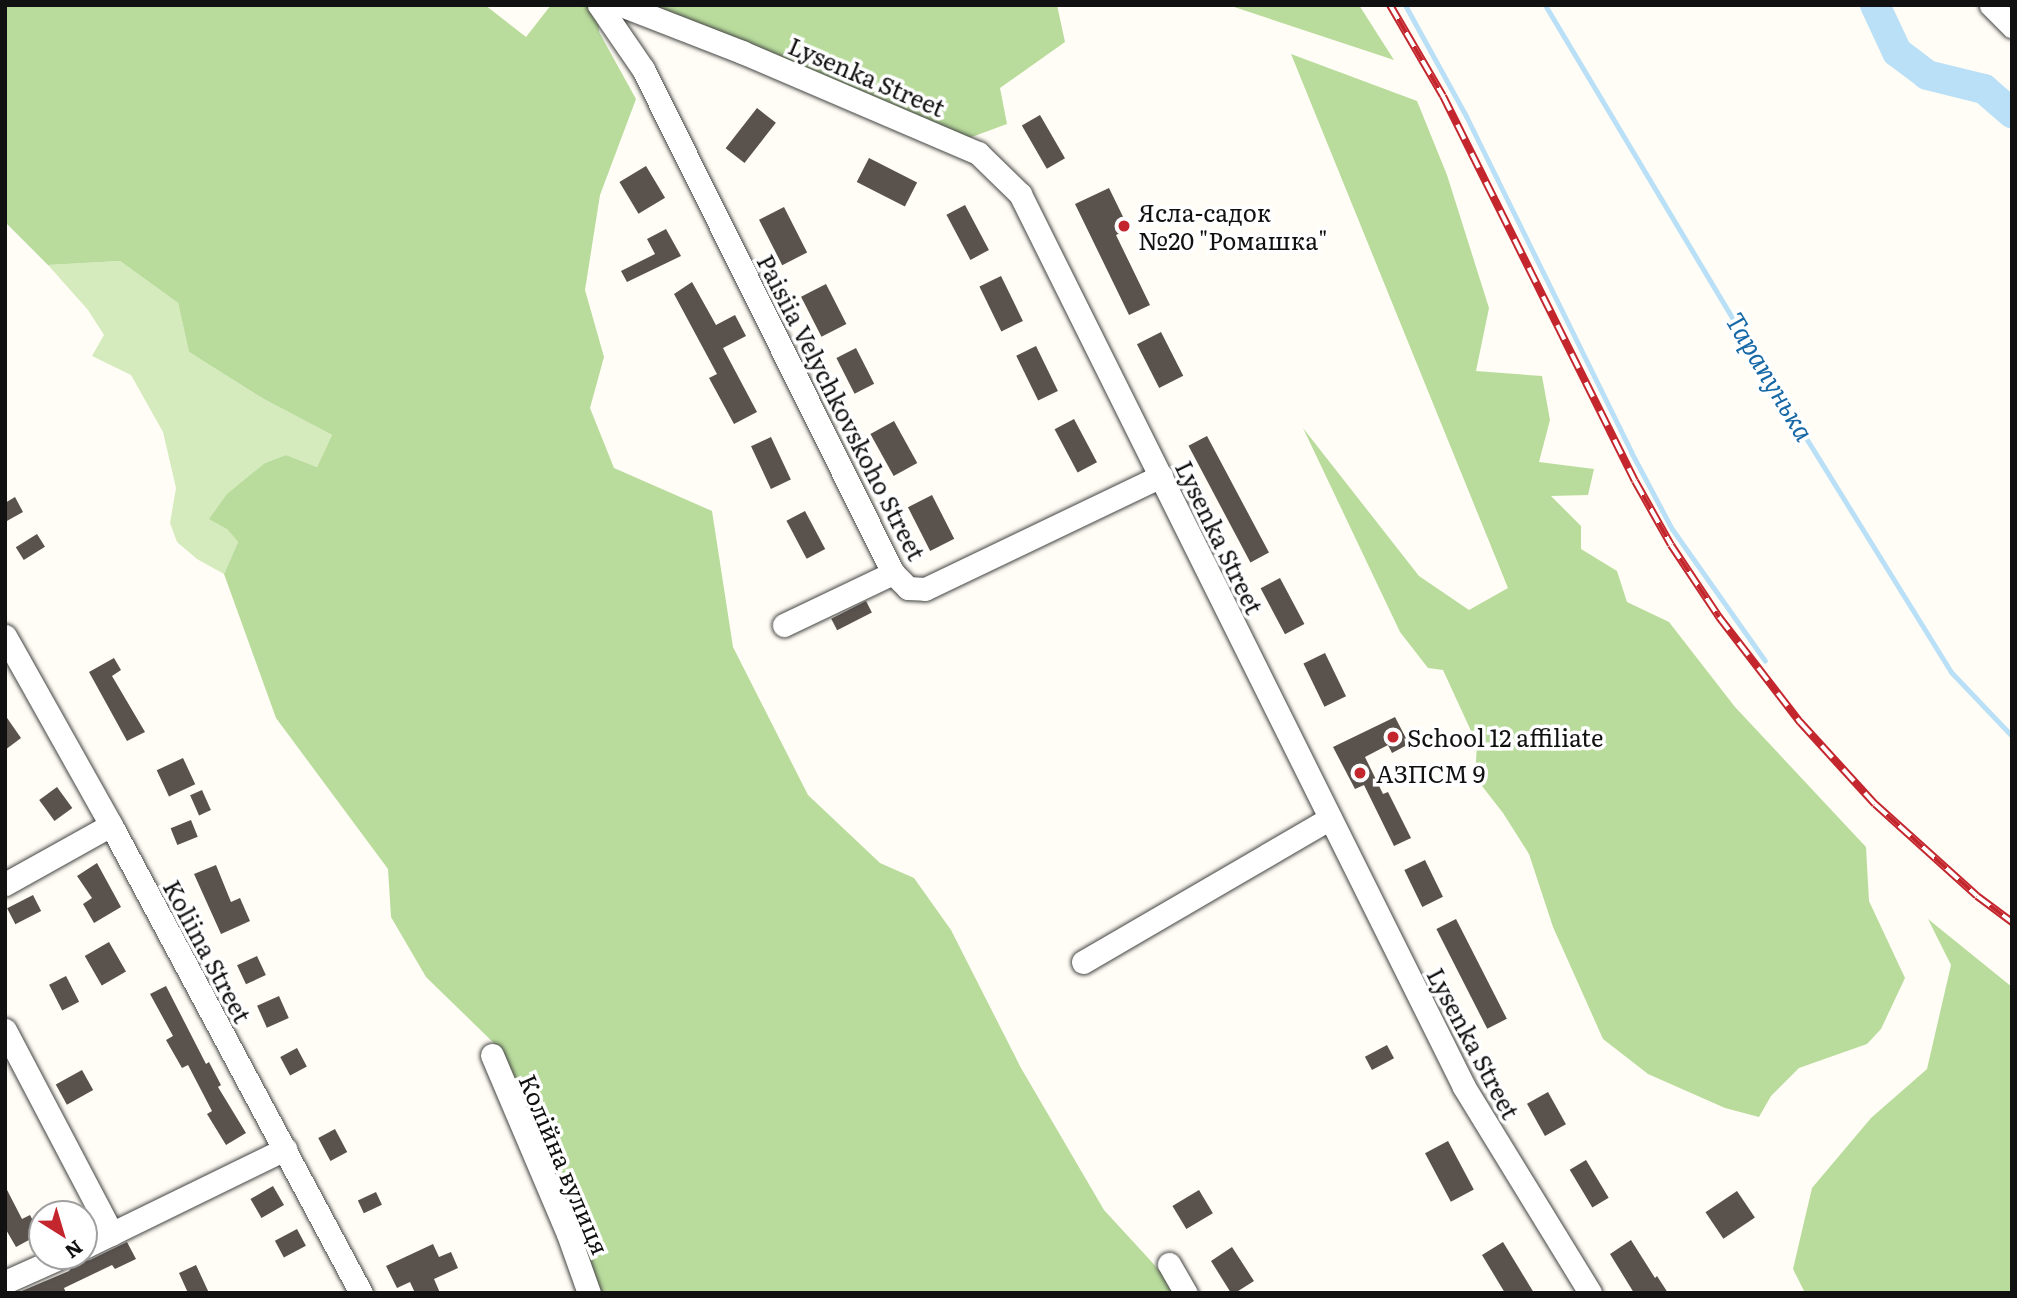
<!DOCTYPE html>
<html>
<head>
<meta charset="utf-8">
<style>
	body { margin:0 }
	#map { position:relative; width:2017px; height:1298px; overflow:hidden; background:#fffdf5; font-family:Literata,serif }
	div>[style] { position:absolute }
	.green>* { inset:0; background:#d5ebbd }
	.forest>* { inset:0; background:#b9dc9c }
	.stream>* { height:5px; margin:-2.5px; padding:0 2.5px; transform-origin:2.5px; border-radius:2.5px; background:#b9e0f7 }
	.river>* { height:30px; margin:-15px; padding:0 15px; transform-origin:15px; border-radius:15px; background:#b9e0f7 }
	.building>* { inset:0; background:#5a524d; transform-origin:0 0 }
	.roads { filter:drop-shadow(0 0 2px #444) drop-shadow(0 0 2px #444) }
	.minor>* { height:23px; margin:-11.5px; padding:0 11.5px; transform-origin:11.5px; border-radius:11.5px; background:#fff }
	.rail>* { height:8px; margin-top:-4px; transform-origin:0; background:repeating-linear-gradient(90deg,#fff 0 16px,#c4262e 0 32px); box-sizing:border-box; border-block:2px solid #c4262e }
	.dots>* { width:19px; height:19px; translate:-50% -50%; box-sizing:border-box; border:4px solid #fff; border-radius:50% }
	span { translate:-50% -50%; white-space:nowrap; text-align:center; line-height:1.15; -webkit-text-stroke:7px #fff; paint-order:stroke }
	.street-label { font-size:24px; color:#111 }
	.poi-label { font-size:24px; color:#111 }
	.left { translate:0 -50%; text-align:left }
	.water-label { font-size:26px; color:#1768a6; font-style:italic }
	.frame { position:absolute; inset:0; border:7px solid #111; pointer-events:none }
	.north { position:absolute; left:28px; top:1200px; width:70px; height:70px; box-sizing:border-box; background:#fff; border:2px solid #a0a0a0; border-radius:50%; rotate:143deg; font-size:19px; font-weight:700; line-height:28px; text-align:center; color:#111 }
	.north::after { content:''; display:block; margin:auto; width:24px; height:32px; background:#c4262e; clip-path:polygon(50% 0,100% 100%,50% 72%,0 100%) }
</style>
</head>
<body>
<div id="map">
	<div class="green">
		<i style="clip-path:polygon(120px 261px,178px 303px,189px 352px,262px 398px,332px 435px,317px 467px,286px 455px,265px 463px,227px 529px,238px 542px,224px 574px,197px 559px,177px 542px,170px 523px,176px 488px,163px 432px,131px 375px,92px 356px,104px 335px,88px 310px,48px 265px)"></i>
	</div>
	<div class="forest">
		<i style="clip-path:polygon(5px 5px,485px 5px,526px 37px,551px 5px,598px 5px,599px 32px,636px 99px,600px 195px,585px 290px,604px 357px,590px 408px,614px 468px,712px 511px,733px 647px,808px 795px,880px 863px,914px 878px,951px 930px,1021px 1068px,1104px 1210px,1161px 1272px,1172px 1293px,602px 1293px,500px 1049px,426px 977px,391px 917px,388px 869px,276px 718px,224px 574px,238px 542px,227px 529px,209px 519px,227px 494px,265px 463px,286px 455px,317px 467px,332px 435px,262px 398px,189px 352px,178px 303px,120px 261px,48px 265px,5px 222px)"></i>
		<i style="clip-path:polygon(650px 5px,1057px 5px,1065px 42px,1000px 88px,1007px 124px,969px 138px)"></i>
		<i style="clip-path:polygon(1228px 5px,1359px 5px,1394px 60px)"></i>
		<i style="clip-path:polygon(1291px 54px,1417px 101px,1447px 175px,1489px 308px,1476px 371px,1542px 376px,1550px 420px,1539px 462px,1594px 469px,1588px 495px,1551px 496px,1581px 526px,1581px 549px,1617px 571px,1627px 602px,1669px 622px,1735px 707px,1866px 847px,1869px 901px,1905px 978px,1881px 1029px,1867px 1044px,1799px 1068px,1771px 1096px,1759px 1117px,1725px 1108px,1648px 1074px,1603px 1039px,1553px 927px,1529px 854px,1503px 813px,1475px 777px,1477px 744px,1443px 670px,1428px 668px,1400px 632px,1303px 428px,1419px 576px,1469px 610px,1508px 588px)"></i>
		<i style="clip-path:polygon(1928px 919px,2012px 987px,2012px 1293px,1805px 1293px,1793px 1269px,1812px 1188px,1871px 1118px,1927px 1069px,1951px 965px)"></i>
	</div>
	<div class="stream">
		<i style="left:1405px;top:5px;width:127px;rotate:61.2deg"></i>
		<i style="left:1466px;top:116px;width:374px;rotate:63.8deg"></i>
		<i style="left:1631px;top:452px;width:87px;rotate:62deg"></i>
		<i style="left:1672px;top:529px;width:161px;rotate:54.8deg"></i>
		<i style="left:1545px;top:5px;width:413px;rotate:59.1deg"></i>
		<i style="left:1757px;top:359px;width:368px;rotate:58.2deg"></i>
		<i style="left:1951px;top:672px;width:88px;rotate:46.4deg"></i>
	</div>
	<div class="river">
		<i style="left:1875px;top:5px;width:52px;rotate:64.9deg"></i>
		<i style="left:1897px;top:52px;width:38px;rotate:37deg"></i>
		<i style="left:1927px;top:75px;width:59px;rotate:13.8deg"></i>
		<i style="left:1984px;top:89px;width:37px;rotate:41deg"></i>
	</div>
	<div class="building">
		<i style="left:757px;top:108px;width:24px;height:51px;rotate:38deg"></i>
		<i style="left:1040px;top:115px;width:50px;height:21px;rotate:60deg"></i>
		<i style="left:869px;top:158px;width:54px;height:27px;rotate:27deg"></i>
		<i style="left:646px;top:166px;width:37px;height:31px;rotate:59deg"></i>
		<i style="clip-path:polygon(1109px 188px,1129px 229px,1116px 235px,1150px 305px,1129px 315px,1075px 204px)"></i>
		<i style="left:965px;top:205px;width:51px;height:21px;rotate:62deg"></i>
		<i style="left:784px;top:207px;width:51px;height:28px;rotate:63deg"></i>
		<i style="clip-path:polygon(666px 229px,681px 256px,627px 282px,621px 271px,655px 254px,647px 239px)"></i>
		<i style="left:1001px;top:276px;width:50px;height:24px;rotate:64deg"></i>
		<i style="clip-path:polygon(692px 282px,716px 325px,735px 315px,746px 336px,723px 348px,757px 412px,734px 424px,709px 378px,717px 374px,674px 294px)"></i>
		<i style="left:826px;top:284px;width:45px;height:28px;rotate:63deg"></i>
		<i style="left:1161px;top:332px;width:49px;height:27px;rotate:63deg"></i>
		<i style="left:1036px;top:346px;width:50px;height:22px;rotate:64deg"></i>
		<i style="left:856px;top:348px;width:40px;height:22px;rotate:63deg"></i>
		<i style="left:1074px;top:419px;width:49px;height:22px;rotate:62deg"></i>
		<i style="left:894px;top:421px;width:48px;height:27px;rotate:61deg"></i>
		<i style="left:1207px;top:436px;width:132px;height:21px;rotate:62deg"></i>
		<i style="left:771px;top:437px;width:47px;height:22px;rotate:65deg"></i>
		<i style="left:932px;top:495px;width:49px;height:27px;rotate:63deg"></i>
		<i style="clip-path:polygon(15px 497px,23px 512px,5px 522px,5px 503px)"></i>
		<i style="left:805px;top:511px;width:43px;height:21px;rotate:62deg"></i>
		<i style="left:37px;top:534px;width:15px;height:25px;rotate:58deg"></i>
		<i style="left:1280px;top:578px;width:52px;height:22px;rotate:62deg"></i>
		<i style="left:866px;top:601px;width:13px;height:39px;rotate:63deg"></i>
		<i style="left:1325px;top:653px;width:48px;height:24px;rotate:64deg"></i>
		<i style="clip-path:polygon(114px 658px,121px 670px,112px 676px,145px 732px,127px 741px,89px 672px)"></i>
		<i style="clip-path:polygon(5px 715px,21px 738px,5px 750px)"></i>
		<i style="clip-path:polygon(1395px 717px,1409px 744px,1392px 753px,1388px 745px,1365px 757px,1383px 794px,1388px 792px,1411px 838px,1394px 846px,1364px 785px,1355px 789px,1333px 747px)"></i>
		<i style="left:183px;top:758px;width:29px;height:29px;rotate:65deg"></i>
		<i style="left:57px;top:787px;width:26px;height:22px;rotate:54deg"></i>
		<i style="left:202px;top:790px;width:22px;height:13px;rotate:66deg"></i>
		<i style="left:191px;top:820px;width:18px;height:22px;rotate:68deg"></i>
		<i style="left:1425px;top:860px;width:41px;height:23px;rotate:64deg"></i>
		<i style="clip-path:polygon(97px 863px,121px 907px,94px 923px,83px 904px,92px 898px,77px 876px)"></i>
		<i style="clip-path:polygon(216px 865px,231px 902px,240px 898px,250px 921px,221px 934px,194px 874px)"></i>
		<i style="left:33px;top:895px;width:18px;height:29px;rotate:63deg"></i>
		<i style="left:1456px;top:919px;width:112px;height:22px;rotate:63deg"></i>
		<i style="left:109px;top:942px;width:34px;height:28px;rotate:60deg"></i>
		<i style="left:257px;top:956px;width:21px;height:22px;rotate:65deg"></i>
		<i style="left:66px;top:976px;width:29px;height:19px;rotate:63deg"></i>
		<i style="clip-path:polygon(166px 986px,206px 1064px,209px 1062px,221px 1085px,218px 1087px,246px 1133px,226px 1145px,207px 1114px,212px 1111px,188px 1065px,182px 1068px,166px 1040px,173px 1036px,150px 994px)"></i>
		<i style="left:279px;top:996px;width:24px;height:24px;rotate:66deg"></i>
		<i style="left:1387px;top:1045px;width:15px;height:25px;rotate:62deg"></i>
		<i style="left:297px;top:1048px;width:21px;height:19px;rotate:62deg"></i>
		<i style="left:82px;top:1070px;width:23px;height:30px;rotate:61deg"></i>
		<i style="left:1548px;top:1092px;width:37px;height:24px;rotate:61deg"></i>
		<i style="left:335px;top:1129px;width:26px;height:19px;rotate:62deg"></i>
		<i style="left:1448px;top:1141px;width:55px;height:26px;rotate:62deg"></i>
		<i style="left:1586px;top:1160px;width:44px;height:19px;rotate:59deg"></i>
		<i style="clip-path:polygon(5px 1186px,22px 1219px,30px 1215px,40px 1234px,16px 1247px,5px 1228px)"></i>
		<i style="left:273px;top:1186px;width:22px;height:26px;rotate:60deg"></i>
		<i style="left:1199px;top:1190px;width:27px;height:31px;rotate:59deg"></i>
		<i style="left:1737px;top:1191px;width:32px;height:38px;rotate:56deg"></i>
		<i style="left:376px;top:1192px;width:14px;height:20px;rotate:65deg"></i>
		<i style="left:297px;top:1229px;width:19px;height:25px;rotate:62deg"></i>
		<i style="clip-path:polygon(1631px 1240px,1655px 1278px,1657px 1276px,1668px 1293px,1634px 1293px,1610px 1254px)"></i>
		<i style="clip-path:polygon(127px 1242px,136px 1259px,115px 1269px,112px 1265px,64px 1288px,66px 1293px,17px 1293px,69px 1271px,75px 1263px,90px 1260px)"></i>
		<i style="clip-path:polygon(1503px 1242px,1534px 1293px,1505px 1293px,1482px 1255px)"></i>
		<i style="clip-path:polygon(433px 1244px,439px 1257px,451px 1252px,458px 1268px,434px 1279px,440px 1293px,415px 1293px,410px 1282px,397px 1288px,386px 1266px)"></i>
		<i style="clip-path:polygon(1232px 1247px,1254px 1281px,1235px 1293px,1231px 1293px,1211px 1261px)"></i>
		<i style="clip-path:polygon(196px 1265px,209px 1293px,188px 1293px,179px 1273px)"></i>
	</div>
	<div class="roads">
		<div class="minor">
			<i style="left:599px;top:5px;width:78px;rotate:55.5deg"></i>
			<i style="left:643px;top:69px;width:563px;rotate:63.62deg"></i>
			<i style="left:893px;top:573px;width:21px;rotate:45deg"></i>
			<i style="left:908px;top:588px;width:17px;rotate:3deg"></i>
			<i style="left:925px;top:589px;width:262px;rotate:-25.6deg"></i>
			<i style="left:621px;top:5px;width:130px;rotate:21.2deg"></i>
			<i style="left:742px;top:52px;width:257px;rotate:23.2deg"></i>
			<i style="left:978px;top:153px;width:59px;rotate:44.3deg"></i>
			<i style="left:1020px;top:194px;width:997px;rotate:63.56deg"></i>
			<i style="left:1464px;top:1087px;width:241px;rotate:58.5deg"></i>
			<i style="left:1991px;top:5px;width:30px;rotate:45deg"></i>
			<i style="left:784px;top:625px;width:121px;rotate:-25.5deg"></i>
			<i style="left:5px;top:636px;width:217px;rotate:60.7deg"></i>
			<i style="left:111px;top:825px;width:531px;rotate:61.89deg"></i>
			<i style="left:5px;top:884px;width:121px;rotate:-29.1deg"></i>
			<i style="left:1083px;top:962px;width:286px;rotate:-30.2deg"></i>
			<i style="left:5px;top:1030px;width:230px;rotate:62.3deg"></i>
			<i style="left:492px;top:1055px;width:194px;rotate:67deg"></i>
			<i style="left:568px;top:1234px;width:63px;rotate:70.4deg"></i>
			<i style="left:84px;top:1247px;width:224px;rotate:-26deg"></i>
			<i style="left:1169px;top:1264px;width:34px;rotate:60deg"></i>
			<i style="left:5px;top:1282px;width:64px;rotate:-24.1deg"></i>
		</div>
	</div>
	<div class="rail">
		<i style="left:1390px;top:5px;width:105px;rotate:59.8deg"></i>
		<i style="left:1443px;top:96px;width:430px;rotate:63.5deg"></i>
		<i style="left:1635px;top:481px;width:73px;rotate:60.6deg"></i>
		<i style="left:1671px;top:545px;width:87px;rotate:56.3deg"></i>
		<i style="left:1719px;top:617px;width:133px;rotate:52.4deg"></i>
		<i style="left:1800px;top:722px;width:111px;rotate:47.6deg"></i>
		<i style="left:1875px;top:804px;width:137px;rotate:42deg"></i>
		<i style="left:1977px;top:896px;width:44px;rotate:36.6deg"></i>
	</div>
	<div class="dots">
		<i style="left:1124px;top:226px;background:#c4262e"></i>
		<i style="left:1393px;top:737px;background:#c4262e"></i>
		<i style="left:1360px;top:773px;background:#c4262e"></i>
	</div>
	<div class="street-label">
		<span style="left:867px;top:76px;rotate:23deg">Lysenka Street</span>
		<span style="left:842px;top:407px;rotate:63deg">Paisiia Velychkovskoho Street</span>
		<span style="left:1220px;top:537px;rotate:64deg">Lysenka Street</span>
		<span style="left:208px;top:951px;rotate:62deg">Koliina Street</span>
		<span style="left:1474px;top:1043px;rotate:62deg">Lysenka Street</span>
		<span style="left:565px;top:1164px;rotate:67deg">Колійна вулиця</span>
	</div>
	<div class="poi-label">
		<span class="left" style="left:1138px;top:226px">Ясла-садок<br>№20 "Ромашка"</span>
		<span class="left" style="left:1407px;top:737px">School 12 affiliate</span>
		<span class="left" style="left:1376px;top:773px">АЗПСМ 9</span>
	</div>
	<div class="water-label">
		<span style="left:1771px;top:376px;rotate:59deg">Тарапунька</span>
	</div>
	<div class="frame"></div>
	<div class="north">N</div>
</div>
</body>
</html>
